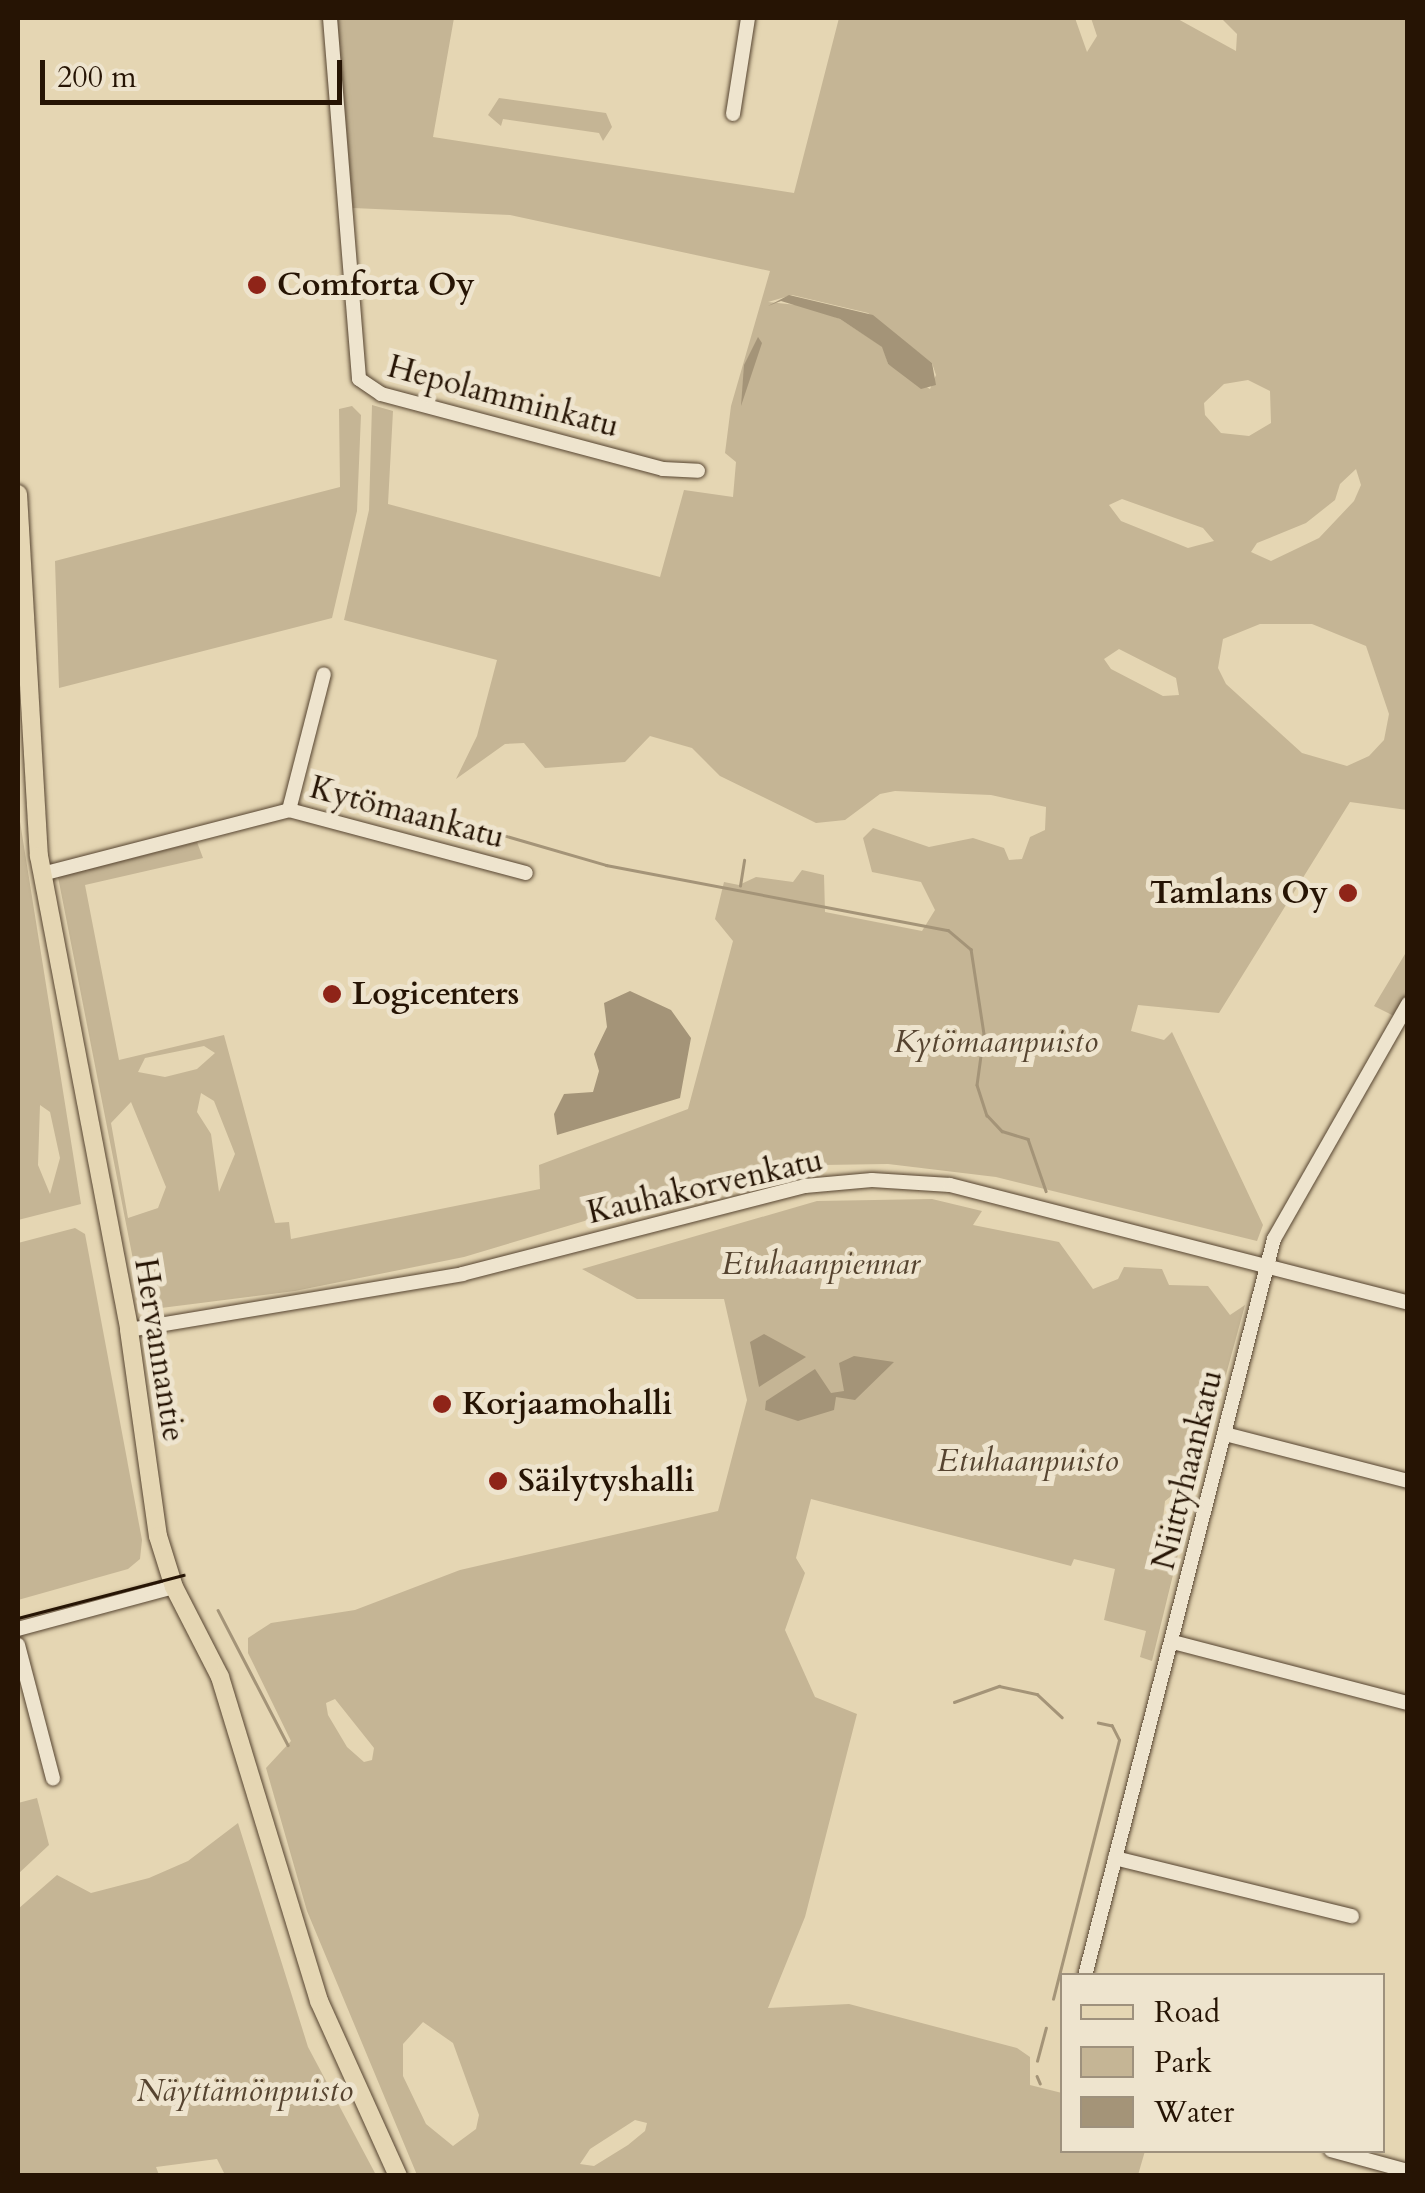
<!DOCTYPE html>
<html>
<head>
<meta charset="utf-8">
<style>
	body { margin:0 }
	#map { position:relative; width:1425px; height:2193px; overflow:hidden; background:#e5d6b3; font-family:Cardo,serif }
	div>[style] { position:absolute }
	.green>* { inset:0; background:#c5b595 }
	.water>* { inset:0; background:#a49478 }
	.stream>* { height:2.5px; margin:-1.25px; padding:0 1.25px; transform-origin:1.25px; border-radius:1.25px; background:#a49478 }
	.roads { filter:drop-shadow(0 0 2px #564430) drop-shadow(0 0 2px #564430) }
	.minor>* { height:14px; margin:-7px; padding:0 7px; transform-origin:7px; border-radius:7px; background:#eee4ce }
	.major>* { height:18px; margin:-9px; padding:0 9px; transform-origin:9px; border-radius:9px; background:#e5d6b3 }
	.tram>* { height:2.5px; margin:-1.25px; padding:0 1.25px; transform-origin:1.25px; border-radius:1.25px; background:#261404 }
	.dots>* { width:28px; height:28px; translate:-50% -50%; box-sizing:border-box; border:5px solid #eee4ce; border-radius:50% }
	span { translate:-50% -50%; white-space:nowrap; text-align:center; line-height:1.15; -webkit-text-stroke:10px #eee4ce; paint-order:stroke }
	.poi-label { font-size:32px; color:#261404; font-weight:700 }
	.left { translate:0 -50%; text-align:left }
	.right { translate:-100% -50%; text-align:right }
	.street-label { font-size:32px; color:#261404 }
	.park-label { font-size:32px; color:#564430; font-style:italic }
	.frame { position:absolute; inset:0; border:20px solid #261404; pointer-events:none }
	.legend { position:absolute; left:1060px; top:1973px; width:325px; height:180px; box-sizing:border-box; background:#eee4ce; border:2px solid #9e917d; margin:0; padding:12px 18px; list-style:none; font-size:30px; color:#261404 }
	.legend li { display:flex; align-items:center; gap:20px; height:50px }
	.legend b { width:50px; border:2px solid #9e917d }
	.scale { position:absolute; left:40px; top:60px; width:302px; height:45px; box-sizing:border-box; border:5px solid #261404; border-top:0; padding-left:12px; font-size:30px; line-height:35px; white-space:nowrap; color:#261404; -webkit-text-stroke:8px #eee4ce; paint-order:stroke }
</style>
</head>
<body>
<div id="map">
	<div class="green">
		<i style="clip-path:polygon(evenodd,337px 18px,454px 18px,433px 137px,794px 193px,839px 18px,1075px 18px,1087px 52px,1097px 36px,1091px 18px,1176px 18px,1236px 51px,1237px 34px,1221px 18px,1407px 18px,1407px 810px,1350px 802px,1219px 1013px,1138px 1005px,1131px 1031px,1164px 1040px,1172px 1032px,1263px 1225px,1257px 1241px,996px 1177px,888px 1164px,822px 1165px,618px 1211px,464px 1257px,295px 1291px,161px 1308px,140px 1295px,58px 877px,197px 842px,203px 858px,85px 885px,119px 1060px,224px 1035px,275px 1223px,289px 1222px,291px 1239px,540px 1189px,539px 1165px,688px 1109px,733px 941px,715px 919px,724px 882px,739px 885px,756px 877px,793px 882px,802px 870px,824px 875px,825px 912px,922px 931px,935px 910px,921px 882px,872px 872px,863px 838px,873px 828px,929px 847px,973px 838px,1004px 848px,1009px 860px,1022px 859px,1030px 837px,1045px 830px,1046px 807px,991px 795px,895px 791px,880px 794px,845px 820px,816px 823px,720px 776px,692px 748px,650px 736px,625px 762px,545px 768px,524px 743px,505px 744px,456px 779px,477px 736px,497px 660px,344px 620px,369px 510px,372px 405px,393px 411px,388px 504px,660px 577px,684px 490px,733px 497px,736px 462px,725px 453px,731px 406px,770px 271px,510px 215px,353px 208px,337px 18px,792px 295px,868px 313px,932px 363px,936px 375px,930px 389px,888px 364px,883px 347px,840px 319px,807px 306px,768px 302px,792px 295px,337px 18px,1248px 380px,1270px 391px,1271px 423px,1249px 436px,1221px 433px,1205px 415px,1204px 403px,1224px 384px,1248px 380px,337px 18px,1356px 469px,1361px 485px,1354px 501px,1319px 538px,1271px 561px,1251px 552px,1257px 543px,1306px 523px,1335px 500px,1340px 484px,1356px 469px,337px 18px,1122px 499px,1203px 528px,1214px 541px,1188px 548px,1121px 521px,1109px 505px,1122px 499px,337px 18px,1260px 624px,1312px 624px,1366px 646px,1389px 714px,1384px 740px,1369px 756px,1347px 766px,1302px 753px,1226px 684px,1218px 668px,1223px 639px,1260px 624px,337px 18px,1119px 649px,1176px 678px,1179px 695px,1163px 696px,1111px 669px,1104px 659px,1119px 649px,337px 18px,204px 1046px,215px 1053px,197px 1069px,165px 1077px,138px 1072px,145px 1058px,204px 1046px,337px 18px,201px 1093px,214px 1101px,235px 1154px,219px 1192px,211px 1134px,197px 1112px,201px 1093px,337px 18px,131px 1102px,166px 1187px,158px 1208px,128px 1218px,111px 1123px,131px 1102px)"></i>
		<i style="clip-path:polygon(499px 98px,606px 113px,612px 127px,603px 141px,599px 133px,503px 119px,501px 126px,488px 115px)"></i>
		<i style="clip-path:polygon(352px 406px,361px 415px,357px 511px,332px 618px,59px 688px,55px 561px,340px 487px,339px 409px)"></i>
		<i style="clip-path:polygon(evenodd,18px 809px,81px 1204px,18px 1220px,18px 809px,40px 1105px,50px 1112px,60px 1158px,50px 1194px,38px 1165px,40px 1105px)"></i>
		<i style="clip-path:polygon(1407px 927px,1407px 993px,1394px 1016px,1374px 1006px,1405px 954px)"></i>
		<i style="clip-path:polygon(evenodd,932px 1199px,982px 1211px,973px 1225px,1059px 1242px,1093px 1289px,1118px 1279px,1124px 1267px,1162px 1269px,1169px 1285px,1208px 1286px,1230px 1315px,1245px 1305px,1199px 1474px,1165px 1501px,1162px 1528px,1181px 1542px,1152px 1661px,1140px 1657px,1146px 1631px,1104px 1620px,1115px 1569px,1074px 1559px,1071px 1566px,811px 1499px,796px 1558px,805px 1573px,785px 1630px,815px 1697px,857px 1714px,805px 1917px,768px 2008px,849px 2004px,1017px 2048px,1030px 2057px,1030px 2085px,1062px 2093px,1062px 2150px,1145px 2151px,1138px 2175px,417px 2175px,307px 1911px,266px 1768px,291px 1741px,248px 1653px,248px 1638px,271px 1623px,355px 1610px,460px 1570px,718px 1511px,747px 1400px,724px 1299px,637px 1299px,582px 1269px,817px 1201px,932px 1199px,335px 1699px,374px 1748px,372px 1760px,364px 1762px,347px 1747px,328px 1715px,326px 1703px,335px 1699px,932px 1199px,423px 2022px,453px 2043px,479px 2115px,476px 2129px,453px 2146px,426px 2124px,403px 2076px,403px 2044px,423px 2022px,932px 1199px,635px 2120px,647px 2123px,645px 2131px,628px 2145px,594px 2166px,580px 2164px,590px 2149px,635px 2120px)"></i>
		<i style="clip-path:polygon(75px 1228px,85px 1234px,142px 1540px,140px 1559px,128px 1569px,18px 1600px,18px 1243px)"></i>
		<i style="clip-path:polygon(37px 1798px,49px 1845px,18px 1874px,18px 1803px)"></i>
		<i style="clip-path:polygon(238px 1823px,308px 2047px,376px 2175px,225px 2175px,217px 2159px,156px 2167px,159px 2175px,18px 2175px,18px 1909px,57px 1875px,91px 1893px,149px 1878px,188px 1861px)"></i>
	</div>
	<div class="water">
		<i style="clip-path:polygon(789px 295px,873px 315px,932px 363px,936px 385px,921px 389px,888px 364px,882px 347px,840px 319px,781px 301px,768px 306px)"></i>
		<i style="clip-path:polygon(758px 337px,762px 343px,741px 406px,744px 365px)"></i>
		<i style="clip-path:polygon(630px 991px,671px 1010px,691px 1038px,680px 1098px,557px 1135px,554px 1114px,564px 1094px,593px 1092px,599px 1071px,594px 1054px,607px 1027px,604px 1003px)"></i>
		<i style="clip-path:polygon(764px 1334px,806px 1357px,759px 1387px,750px 1342px)"></i>
		<i style="clip-path:polygon(854px 1356px,894px 1362px,855px 1400px,836px 1397px,834px 1410px,798px 1421px,765px 1410px,766px 1401px,815px 1369px,831px 1393px,844px 1391px,839px 1363px)"></i>
	</div>
	<div class="stream">
		<i style="left:448px;top:819px;width:165px;rotate:16.2deg"></i>
		<i style="left:606px;top:865px;width:348px;rotate:10.8deg"></i>
		<i style="left:948px;top:930px;width:30px;rotate:40deg"></i>
		<i style="left:971px;top:949px;width:86px;rotate:81.3deg"></i>
		<i style="left:984px;top:1034px;width:51px;rotate:97.8deg"></i>
		<i style="left:977px;top:1085px;width:32px;rotate:72deg"></i>
		<i style="left:987px;top:1115px;width:22px;rotate:47deg"></i>
		<i style="left:1002px;top:1131px;width:27px;rotate:17deg"></i>
		<i style="left:1028px;top:1139px;width:55px;rotate:70.9deg"></i>
		<i style="left:740px;top:886px;width:26px;rotate:-81deg"></i>
		<i style="left:218px;top:1610px;width:152px;rotate:62.6deg"></i>
		<i style="left:954px;top:1702px;width:48px;rotate:-19.6deg"></i>
		<i style="left:999px;top:1686px;width:39px;rotate:12deg"></i>
		<i style="left:1037px;top:1694px;width:34px;rotate:43deg"></i>
		<i style="left:1053px;top:1999px;width:267px;rotate:-75.7deg"></i>
		<i style="left:1119px;top:1740px;width:16px;rotate:-117deg"></i>
		<i style="left:1112px;top:1726px;width:14px;rotate:-168deg"></i>
		<i style="left:1037px;top:2061px;width:34px;rotate:-75deg"></i>
		<i style="left:1037px;top:2076px;width:8px;rotate:67deg"></i>
	</div>
	<div class="roads">
		<div class="minor">
			<i style="left:330px;top:18px;width:362px;rotate:85.4deg"></i>
			<i style="left:359px;top:379px;width:27px;rotate:34deg"></i>
			<i style="left:381px;top:394px;width:292px;rotate:14.9deg"></i>
			<i style="left:663px;top:469px;width:35px;rotate:3deg"></i>
			<i style="left:733px;top:114px;width:97px;rotate:-81.1deg"></i>
			<i style="left:289px;top:810px;width:140px;rotate:-75.6deg"></i>
			<i style="left:42px;top:874px;width:255px;rotate:-14.5deg"></i>
			<i style="left:289px;top:810px;width:245px;rotate:14.9deg"></i>
			<i style="left:129px;top:1330px;width:338px;rotate:-9.5deg"></i>
			<i style="left:462px;top:1274px;width:354px;rotate:-14.4deg"></i>
			<i style="left:805px;top:1186px;width:67px;rotate:-5.1deg"></i>
			<i style="left:872px;top:1180px;width:78px;rotate:3.7deg"></i>
			<i style="left:950px;top:1185px;width:473px;rotate:14.4deg"></i>
			<i style="left:1225px;top:1434px;width:189px;rotate:14.4deg"></i>
			<i style="left:18px;top:1629px;width:162px;rotate:-15.1deg"></i>
			<i style="left:1173px;top:1642px;width:243px;rotate:14.6deg"></i>
			<i style="left:18px;top:1645px;width:138px;rotate:75.3deg"></i>
			<i style="left:1115px;top:1858px;width:244px;rotate:13.8deg"></i>
			<i style="left:1085px;top:1976px;width:761px;rotate:-75.62deg"></i>
			<i style="left:1274px;top:1239px;width:271px;rotate:-60.3deg"></i>
			<i style="left:1331px;top:2150px;width:80px;rotate:15.3deg"></i>
		</div>
		<div class="major">
			<i style="left:18px;top:494px;width:363px;rotate:86.7deg"></i>
			<i style="left:39px;top:856px;width:482px;rotate:79.2deg"></i>
			<i style="left:129px;top:1330px;width:208px;rotate:82deg"></i>
			<i style="left:158px;top:1536px;width:53px;rotate:72.6deg"></i>
			<i style="left:174px;top:1587px;width:101px;rotate:62.9deg"></i>
			<i style="left:220px;top:1677px;width:339px;rotate:73deg"></i>
			<i style="left:319px;top:2001px;width:192px;rotate:65.7deg"></i>
		</div>
	</div>
	<div class="tram">
		<i style="left:18px;top:1618px;width:171px;rotate:-14.6deg"></i>
	</div>
	<div class="dots">
		<i style="left:257px;top:285px;background:#8f2418"></i>
		<i style="left:1348px;top:893px;background:#8f2418"></i>
		<i style="left:332px;top:994px;background:#8f2418"></i>
		<i style="left:442px;top:1404px;background:#8f2418"></i>
		<i style="left:498px;top:1481px;background:#8f2418"></i>
	</div>
	<div class="poi-label">
		<span class="left" style="left:277px;top:285px">Comforta Oy</span>
		<span class="right" style="left:1328px;top:893px">Tamlans Oy</span>
		<span class="left" style="left:352px;top:994px">Logicenters</span>
		<span class="left" style="left:462px;top:1404px">Korjaamohalli</span>
		<span class="left" style="left:518px;top:1481px">Säilytyshalli</span>
	</div>
	<div class="street-label">
		<span style="left:503px;top:397px;rotate:15deg">Hepolamminkatu</span>
		<span style="left:407px;top:813px;rotate:15deg">Kytömaankatu</span>
		<span style="left:705px;top:1187px;rotate:-13deg">Kauhakorvenkatu</span>
		<span style="left:159px;top:1350px;rotate:81deg">Hervannantie</span>
		<span style="left:1188px;top:1470px;rotate:-76deg">Niittyhaankatu</span>
	</div>
	<div class="park-label">
		<span style="left:996px;top:1042px">Kytömaanpuisto</span>
		<span style="left:821px;top:1264px">Etuhaanpiennar</span>
		<span style="left:1028px;top:1461px">Etuhaanpuisto</span>
		<span style="left:245px;top:2091px">Näyttämönpuisto</span>
	</div>
	<div class="frame"></div>
	<ul class="legend">
	<li><b style="height:12px;background:#e5d6b3"></b>Road</li>
	<li><b style="height:28px;background:#c5b595"></b>Park</li>
	<li><b style="height:28px;background:#a49478"></b>Water</li>
	</ul>
	<div class="scale">200 m</div>
</div>
</body>
</html>
